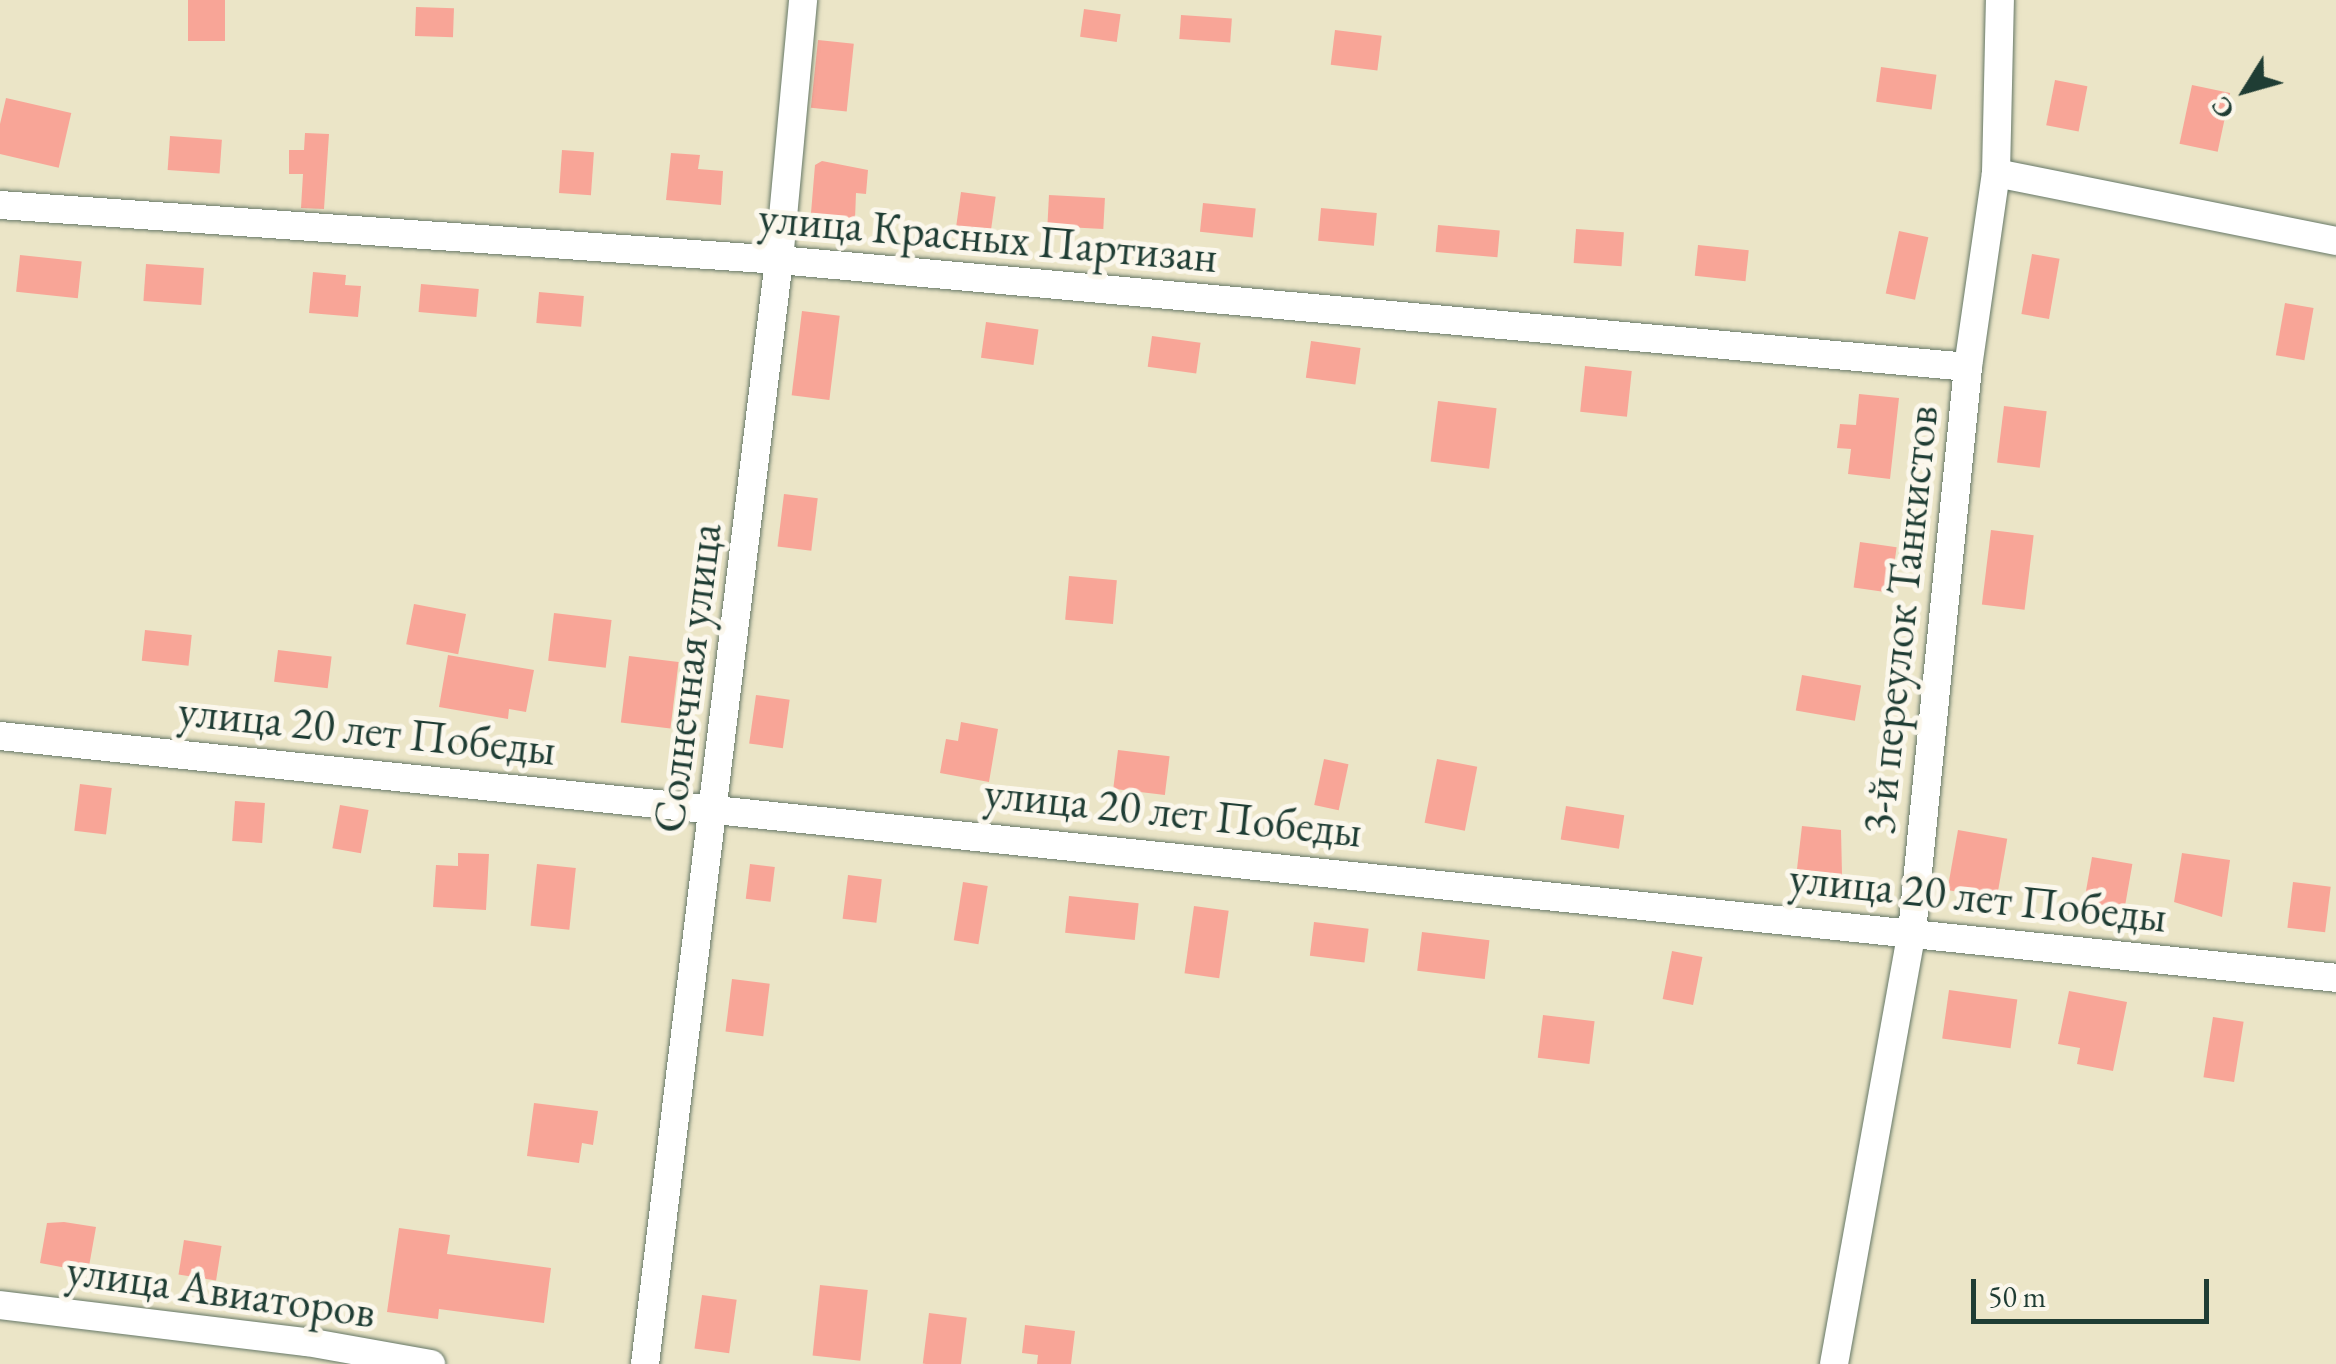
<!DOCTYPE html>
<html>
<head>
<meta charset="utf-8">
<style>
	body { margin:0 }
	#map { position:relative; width:2336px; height:1364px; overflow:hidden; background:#ebe5c7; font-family:"EB Garamond",serif }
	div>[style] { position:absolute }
	.building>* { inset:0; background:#f8a597; transform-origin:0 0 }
	.roads { filter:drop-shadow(0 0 2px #667867) drop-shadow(0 0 2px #667867) }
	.street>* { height:28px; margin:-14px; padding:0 14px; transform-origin:14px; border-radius:14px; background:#fff }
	span { translate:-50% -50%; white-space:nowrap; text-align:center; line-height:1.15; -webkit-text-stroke:10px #fbf7ec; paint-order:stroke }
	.street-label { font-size:45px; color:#1f3d34 }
	.north { position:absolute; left:2196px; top:40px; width:100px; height:100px; -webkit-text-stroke:8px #fbf7ec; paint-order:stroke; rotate:233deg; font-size:28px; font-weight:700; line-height:40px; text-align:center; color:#1f3d34 }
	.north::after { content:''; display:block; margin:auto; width:35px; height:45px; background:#1f3d34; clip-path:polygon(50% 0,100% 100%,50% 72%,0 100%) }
	.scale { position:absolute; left:1971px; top:1279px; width:238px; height:45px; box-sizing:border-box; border:5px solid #1f3d34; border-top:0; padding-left:12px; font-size:30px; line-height:35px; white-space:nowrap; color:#1f3d34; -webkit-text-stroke:8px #fbf7ec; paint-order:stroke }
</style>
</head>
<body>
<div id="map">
	<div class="building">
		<i style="left:188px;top:0;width:37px;height:41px"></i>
		<i style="left:416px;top:7px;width:38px;height:29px;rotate:2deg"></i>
		<i style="left:1084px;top:9px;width:37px;height:28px;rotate:8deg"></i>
		<i style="left:1181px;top:15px;width:51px;height:24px;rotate:4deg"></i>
		<i style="left:1335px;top:30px;width:47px;height:35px;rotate:7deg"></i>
		<i style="left:818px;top:40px;width:36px;height:68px;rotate:6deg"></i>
		<i style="left:1881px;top:67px;width:56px;height:35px;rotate:8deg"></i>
		<i style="left:2055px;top:80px;width:33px;height:46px;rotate:11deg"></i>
		<i style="left:2192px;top:85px;width:39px;height:60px;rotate:12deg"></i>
		<i style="left:6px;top:98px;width:67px;height:56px;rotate:13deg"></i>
		<i style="clip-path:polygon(305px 133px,329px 134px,324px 209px,301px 208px,303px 174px,289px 174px,289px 150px,304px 150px)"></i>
		<i style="left:170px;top:136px;width:52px;height:34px;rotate:4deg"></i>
		<i style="left:562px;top:150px;width:32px;height:43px;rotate:4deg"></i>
		<i style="clip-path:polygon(671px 153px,700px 155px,698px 169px,723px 171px,721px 205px,666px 200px)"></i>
		<i style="clip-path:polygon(822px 161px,868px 170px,866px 194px,856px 193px,855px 219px,811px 213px,815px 165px)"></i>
		<i style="left:961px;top:192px;width:35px;height:34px;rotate:8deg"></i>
		<i style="left:1049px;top:195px;width:56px;height:31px;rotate:3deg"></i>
		<i style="left:1203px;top:203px;width:53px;height:29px;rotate:6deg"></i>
		<i style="left:1321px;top:208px;width:56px;height:33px;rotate:5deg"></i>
		<i style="left:1438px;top:225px;width:62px;height:27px;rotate:5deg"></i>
		<i style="left:1576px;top:229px;width:48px;height:34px;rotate:4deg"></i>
		<i style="left:1899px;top:231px;width:30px;height:64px;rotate:12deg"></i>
		<i style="left:1698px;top:245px;width:51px;height:31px;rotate:6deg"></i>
		<i style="left:2032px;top:254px;width:28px;height:61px;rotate:10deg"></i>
		<i style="left:20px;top:255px;width:62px;height:37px;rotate:6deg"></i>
		<i style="left:146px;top:264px;width:58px;height:37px;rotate:4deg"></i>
		<i style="clip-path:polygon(313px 272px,346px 275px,345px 285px,361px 286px,358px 317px,309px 313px)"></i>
		<i style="left:421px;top:284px;width:58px;height:28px;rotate:5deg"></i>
		<i style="left:539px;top:292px;width:45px;height:31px;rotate:5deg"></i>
		<i style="left:2285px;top:303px;width:29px;height:53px;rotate:10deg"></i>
		<i style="left:802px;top:311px;width:38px;height:85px;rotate:7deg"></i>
		<i style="left:986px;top:322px;width:53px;height:36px;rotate:8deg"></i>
		<i style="left:1152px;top:336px;width:49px;height:31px;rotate:8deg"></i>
		<i style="left:1311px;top:341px;width:50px;height:37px;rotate:8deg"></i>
		<i style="left:1585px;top:366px;width:47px;height:46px;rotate:6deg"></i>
		<i style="clip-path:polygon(1859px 394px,1899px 398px,1890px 479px,1848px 474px,1851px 449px,1837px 448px,1840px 424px,1856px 425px)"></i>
		<i style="left:1438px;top:401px;width:59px;height:61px;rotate:7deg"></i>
		<i style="left:2004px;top:406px;width:43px;height:57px;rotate:7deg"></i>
		<i style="left:784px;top:494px;width:34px;height:53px;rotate:7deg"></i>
		<i style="left:1991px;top:530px;width:43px;height:75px;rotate:7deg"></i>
		<i style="left:1860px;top:542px;width:37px;height:46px;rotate:8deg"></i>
		<i style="left:1069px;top:576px;width:48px;height:44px;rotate:5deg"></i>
		<i style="left:414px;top:604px;width:53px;height:41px;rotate:11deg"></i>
		<i style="left:554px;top:613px;width:58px;height:48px;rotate:7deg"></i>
		<i style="left:145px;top:630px;width:47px;height:31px;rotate:6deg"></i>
		<i style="left:278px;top:650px;width:54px;height:32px;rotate:7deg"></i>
		<i style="clip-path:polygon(448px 655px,534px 670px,526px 712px,509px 709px,508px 719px,439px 707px)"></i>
		<i style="left:629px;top:656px;width:50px;height:67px;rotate:7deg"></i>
		<i style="left:1802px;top:675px;width:60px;height:36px;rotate:10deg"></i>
		<i style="left:756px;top:695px;width:34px;height:49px;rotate:8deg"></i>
		<i style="clip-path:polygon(961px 722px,998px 729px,989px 782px,940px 773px,946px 739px,958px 741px)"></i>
		<i style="left:1118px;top:750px;width:52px;height:39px;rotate:7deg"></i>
		<i style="left:1324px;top:759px;width:25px;height:47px;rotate:12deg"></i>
		<i style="left:1437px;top:759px;width:41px;height:65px;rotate:11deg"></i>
		<i style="left:80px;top:784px;width:32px;height:47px;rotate:7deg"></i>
		<i style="left:235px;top:801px;width:30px;height:40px;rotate:4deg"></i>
		<i style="left:340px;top:805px;width:29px;height:44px;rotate:10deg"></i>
		<i style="left:1566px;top:806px;width:59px;height:34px;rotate:9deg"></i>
		<i style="clip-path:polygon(1802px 826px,1841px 830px,1842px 875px,1797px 869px)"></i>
		<i style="left:1958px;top:830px;width:50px;height:61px;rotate:10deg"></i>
		<i style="clip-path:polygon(458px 853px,489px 854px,486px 910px,433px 907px,436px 865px,458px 866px)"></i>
		<i style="clip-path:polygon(2182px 853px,2230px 860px,2222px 917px,2174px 902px)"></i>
		<i style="left:2092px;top:857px;width:41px;height:46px;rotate:10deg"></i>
		<i style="left:537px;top:864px;width:39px;height:62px;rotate:6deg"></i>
		<i style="left:750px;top:864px;width:25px;height:35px;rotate:7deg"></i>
		<i style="left:848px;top:875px;width:34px;height:44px;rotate:7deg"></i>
		<i style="left:963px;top:882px;width:25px;height:59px;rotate:9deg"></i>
		<i style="left:2293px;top:882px;width:38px;height:46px;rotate:7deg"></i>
		<i style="left:1069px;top:896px;width:70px;height:37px;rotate:6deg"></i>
		<i style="left:1194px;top:906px;width:35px;height:68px;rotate:8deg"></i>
		<i style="left:1314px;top:922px;width:55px;height:34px;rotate:7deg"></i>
		<i style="left:1422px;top:932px;width:68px;height:39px;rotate:7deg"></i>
		<i style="left:1672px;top:951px;width:31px;height:49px;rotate:11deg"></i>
		<i style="left:732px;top:979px;width:38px;height:53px;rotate:7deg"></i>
		<i style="left:1949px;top:990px;width:69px;height:49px;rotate:8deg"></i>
		<i style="clip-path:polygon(2069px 991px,2127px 1002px,2113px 1071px,2077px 1064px,2080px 1048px,2058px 1044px)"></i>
		<i style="left:1543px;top:1015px;width:52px;height:43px;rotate:7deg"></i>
		<i style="left:2213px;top:1017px;width:31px;height:61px;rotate:9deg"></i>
		<i style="clip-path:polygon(534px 1103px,598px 1111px,593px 1145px,582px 1143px,579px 1163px,527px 1156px)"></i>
		<i style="clip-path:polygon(64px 1222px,96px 1227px,88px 1272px,40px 1263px,47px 1223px)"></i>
		<i style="clip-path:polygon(399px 1228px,450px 1235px,447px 1254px,551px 1268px,544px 1323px,439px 1309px,438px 1319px,387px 1312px)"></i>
		<i style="left:184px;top:1240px;width:38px;height:35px;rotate:9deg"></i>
		<i style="left:820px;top:1285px;width:48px;height:71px;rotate:6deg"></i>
		<i style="left:702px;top:1295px;width:35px;height:54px;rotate:8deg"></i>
		<i style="left:929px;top:1313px;width:38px;height:51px;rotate:7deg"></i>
		<i style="clip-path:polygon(1025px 1325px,1075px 1331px,1071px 1364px,1037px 1364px,1038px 1355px,1022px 1353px)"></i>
	</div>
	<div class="roads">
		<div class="street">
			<i style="left:1996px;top:173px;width:347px;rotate:11.3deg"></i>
			<i style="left:0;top:205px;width:781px;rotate:4.04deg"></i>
			<i style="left:779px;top:260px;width:1194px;rotate:5.14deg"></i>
			<i style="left:0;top:736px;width:2349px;rotate:5.91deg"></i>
			<i style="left:0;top:1305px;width:309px;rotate:6.9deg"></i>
			<i style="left:307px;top:1342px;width:126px;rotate:10.1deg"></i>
			<i style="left:645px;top:1364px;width:1112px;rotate:-83.08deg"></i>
			<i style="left:779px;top:260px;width:261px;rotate:-84.7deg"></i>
			<i style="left:1834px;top:1364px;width:439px;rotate:-79.8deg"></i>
			<i style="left:1912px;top:932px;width:568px;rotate:-84.34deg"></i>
			<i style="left:1968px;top:367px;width:196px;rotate:-81.8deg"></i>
			<i style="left:1996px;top:173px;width:173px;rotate:-88.7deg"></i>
		</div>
	</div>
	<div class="street-label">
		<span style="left:988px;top:237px;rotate:5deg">улица Красных Партизан</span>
		<span style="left:1900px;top:620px;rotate:-84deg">3-й переулок Танкистов</span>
		<span style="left:687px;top:678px;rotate:-83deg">Солнечная улица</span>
		<span style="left:367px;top:730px;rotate:6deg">улица 20 лет Победы</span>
		<span style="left:1173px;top:812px;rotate:6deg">улица 20 лет Победы</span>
		<span style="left:1978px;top:897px;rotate:6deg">улица 20 лет Победы</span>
		<span style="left:221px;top:1291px;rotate:8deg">улица Авиаторов</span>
	</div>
	<div class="north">С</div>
	<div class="scale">50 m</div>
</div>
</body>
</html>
